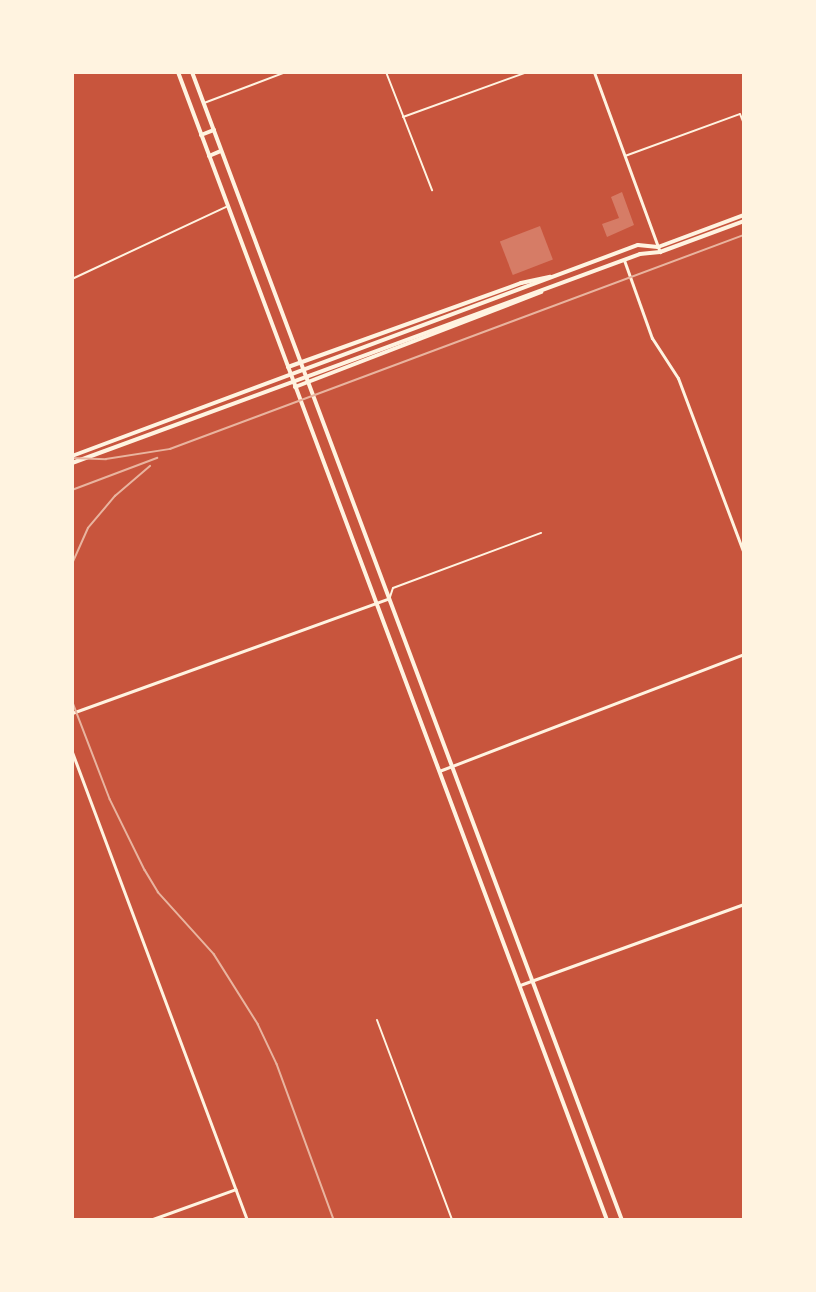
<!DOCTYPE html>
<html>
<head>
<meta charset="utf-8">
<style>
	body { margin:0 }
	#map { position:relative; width:816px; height:1292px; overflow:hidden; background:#c8553d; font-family:Ubuntu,sans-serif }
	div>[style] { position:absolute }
	.building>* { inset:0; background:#d67c66; transform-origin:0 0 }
	.minor>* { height:2px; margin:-1px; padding:0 1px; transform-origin:1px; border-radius:1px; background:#fff3e0 }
	.tertiary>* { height:3px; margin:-1.5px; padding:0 1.5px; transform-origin:1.5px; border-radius:1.5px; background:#fff3e0 }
	.secondary>* { height:4px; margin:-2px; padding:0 2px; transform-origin:2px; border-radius:2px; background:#fff3e0 }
	.primary>* { height:4px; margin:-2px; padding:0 2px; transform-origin:2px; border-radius:2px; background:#fff3e0 }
	.rail>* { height:1.5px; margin:-0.75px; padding:0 0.75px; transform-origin:0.75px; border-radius:0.75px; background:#e9b49f }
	span { translate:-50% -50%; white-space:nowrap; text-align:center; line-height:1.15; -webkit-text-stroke:4.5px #fff3e0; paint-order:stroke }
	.frame { position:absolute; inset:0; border:74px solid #fff3e0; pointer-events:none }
</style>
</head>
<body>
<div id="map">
	<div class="building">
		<i style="clip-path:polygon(622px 192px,634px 225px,607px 237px,602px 224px,619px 218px,611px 197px)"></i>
		<i style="left:540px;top:226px;width:36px;height:43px;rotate:69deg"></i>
	</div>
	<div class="minor">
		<i style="left:386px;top:72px;width:127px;rotate:68.7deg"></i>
		<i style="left:204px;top:103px;width:88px;rotate:-20.7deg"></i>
		<i style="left:403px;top:117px;width:132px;rotate:-19.9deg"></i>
		<i style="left:625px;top:156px;width:122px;rotate:-20.1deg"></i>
		<i style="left:740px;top:114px;width:11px;rotate:68deg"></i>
		<i style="left:72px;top:279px;width:172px;rotate:-25.1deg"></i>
		<i style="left:390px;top:597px;width:9px;rotate:-72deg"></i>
		<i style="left:393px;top:588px;width:158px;rotate:-20.4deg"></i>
		<i style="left:377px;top:1020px;width:214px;rotate:69.4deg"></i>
	</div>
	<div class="tertiary">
		<i style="left:594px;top:72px;width:192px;rotate:69.9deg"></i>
		<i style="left:624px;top:260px;width:83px;rotate:70.3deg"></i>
		<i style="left:652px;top:338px;width:48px;rotate:57deg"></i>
		<i style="left:678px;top:378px;width:188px;rotate:69.4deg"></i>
		<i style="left:72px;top:713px;width:337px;rotate:-19.9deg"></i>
		<i style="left:72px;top:752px;width:500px;rotate:69.5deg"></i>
		<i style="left:439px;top:771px;width:327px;rotate:-21deg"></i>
		<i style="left:520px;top:985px;width:238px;rotate:-19.9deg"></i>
		<i style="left:150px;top:1220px;width:91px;rotate:-19.8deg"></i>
	</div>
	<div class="secondary">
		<i style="left:288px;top:367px;width:248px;rotate:-19.8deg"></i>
		<i style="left:521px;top:283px;width:30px;rotate:-12deg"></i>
		<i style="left:295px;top:387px;width:264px;rotate:-21.1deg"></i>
		<i style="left:72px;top:456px;width:604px;rotate:-20.45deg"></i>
		<i style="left:638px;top:245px;width:20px;rotate:6deg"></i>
		<i style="left:658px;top:247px;width:92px;rotate:-20.4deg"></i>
		<i style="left:72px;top:463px;width:605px;rotate:-20.2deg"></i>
		<i style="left:640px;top:254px;width:20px;rotate:-6deg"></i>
		<i style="left:660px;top:252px;width:90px;rotate:-20.3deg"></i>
	</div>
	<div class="primary">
		<i style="left:178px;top:72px;width:1226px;rotate:69.51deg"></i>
		<i style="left:192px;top:72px;width:1226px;rotate:69.47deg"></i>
		<i style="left:201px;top:135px;width:14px;rotate:-21deg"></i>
		<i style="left:209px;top:156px;width:13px;rotate:-23deg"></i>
	</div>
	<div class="rail">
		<i style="left:72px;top:458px;width:34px;rotate:2deg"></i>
		<i style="left:106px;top:459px;width:65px;rotate:-8.9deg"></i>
		<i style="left:170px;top:449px;width:613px;rotate:-20.45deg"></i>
		<i style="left:72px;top:490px;width:91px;rotate:-20.6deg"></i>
		<i style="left:72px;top:564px;width:39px;rotate:-66deg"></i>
		<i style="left:88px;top:528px;width:42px;rotate:-49.8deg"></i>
		<i style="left:115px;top:496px;width:46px;rotate:-40.6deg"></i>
		<i style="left:72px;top:700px;width:106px;rotate:69deg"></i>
		<i style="left:110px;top:799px;width:79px;rotate:63.8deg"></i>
		<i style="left:145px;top:870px;width:26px;rotate:59deg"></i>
		<i style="left:158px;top:892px;width:84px;rotate:47.9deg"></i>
		<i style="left:214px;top:954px;width:83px;rotate:57.8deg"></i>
		<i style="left:258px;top:1024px;width:44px;rotate:64.6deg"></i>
		<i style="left:277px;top:1064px;width:166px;rotate:69.9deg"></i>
	</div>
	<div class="frame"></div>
</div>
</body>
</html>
